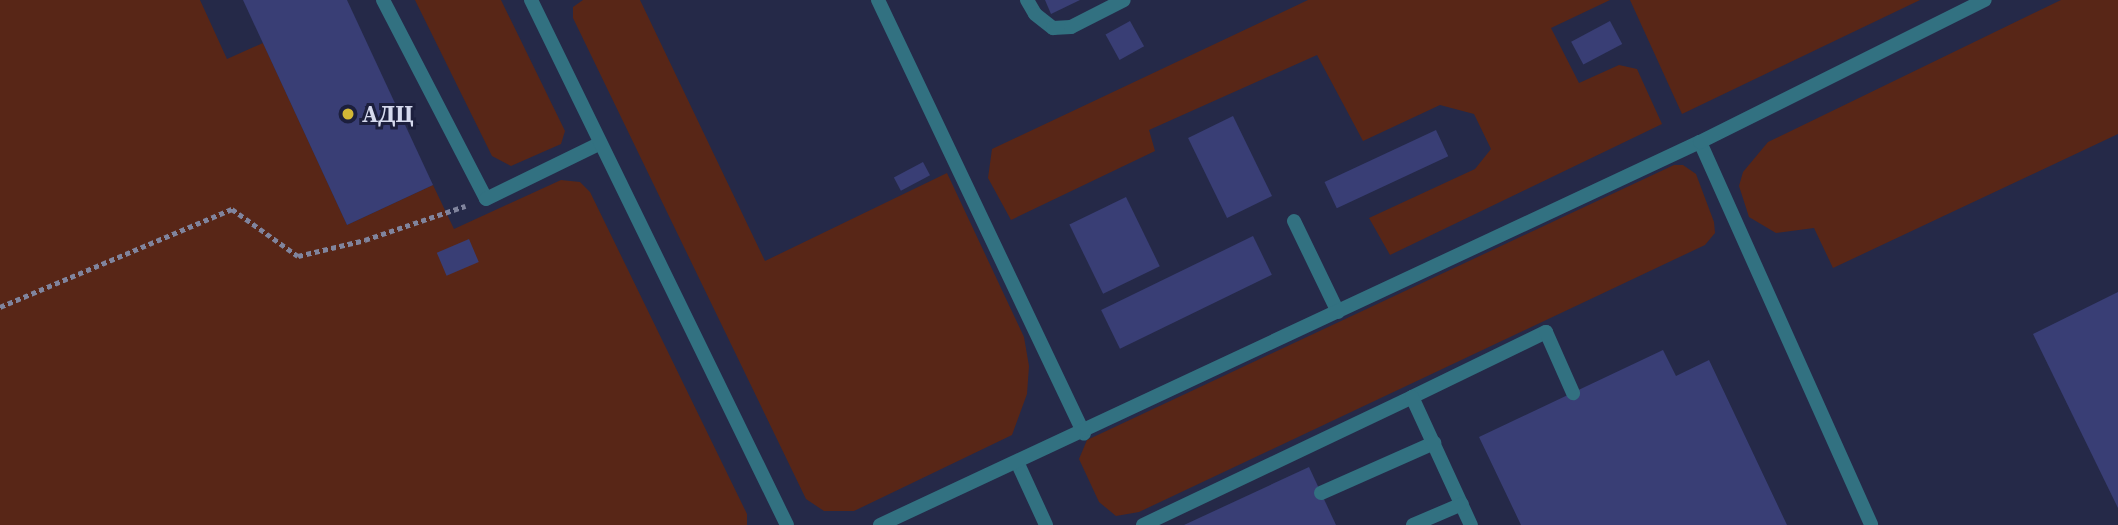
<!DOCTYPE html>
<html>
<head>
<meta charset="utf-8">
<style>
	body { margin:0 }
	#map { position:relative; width:2118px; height:525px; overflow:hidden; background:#252948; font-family:"Source Serif 4",serif }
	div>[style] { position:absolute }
	.green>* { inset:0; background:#582617 }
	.building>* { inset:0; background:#393e75; transform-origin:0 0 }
	.path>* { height:4.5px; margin-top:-2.25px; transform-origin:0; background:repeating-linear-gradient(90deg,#80849d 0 5px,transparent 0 8.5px) }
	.lane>* { height:14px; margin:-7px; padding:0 7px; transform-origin:7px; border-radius:7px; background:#327181 }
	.dots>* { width:19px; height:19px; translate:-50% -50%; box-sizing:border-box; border:4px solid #1c1f3d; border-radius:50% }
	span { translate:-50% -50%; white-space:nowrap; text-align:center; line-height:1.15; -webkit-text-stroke:6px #1c1f3d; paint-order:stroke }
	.poi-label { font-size:24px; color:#d6daee; font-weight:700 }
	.left { translate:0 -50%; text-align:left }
</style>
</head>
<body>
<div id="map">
	<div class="green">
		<i style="clip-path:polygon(0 0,200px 0,227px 59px,263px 43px,347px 225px,433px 185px,454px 229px,561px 180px,580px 182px,590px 192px,747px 514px,747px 525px,0 525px)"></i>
		<i style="clip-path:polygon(415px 0,501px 0,565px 131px,561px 144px,511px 166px,492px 156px)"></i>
		<i style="clip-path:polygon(583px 0,640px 0,765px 261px,947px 173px,1024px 337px,1029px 366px,1027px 394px,1012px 435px,854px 511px,824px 511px,806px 499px,573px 18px,573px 7px)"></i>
		<i style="clip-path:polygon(1308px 0,1610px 0,1551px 28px,1579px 83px,1619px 65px,1637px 69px,1662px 124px,1390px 255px,1369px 218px,1475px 169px,1491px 149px,1474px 114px,1440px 105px,1363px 141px,1317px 55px,1149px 130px,1155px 151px,1011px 220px,988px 178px,992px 149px)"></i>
		<i style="clip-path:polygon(1630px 0,1920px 0,1682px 114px)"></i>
		<i style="clip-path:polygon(2061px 0,2118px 0,2118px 134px,1833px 268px,1814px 228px,1776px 233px,1749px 217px,1739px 186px,1743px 172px,1768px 142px)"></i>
		<i style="clip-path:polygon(1674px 165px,1683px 165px,1696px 174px,1714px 222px,1715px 233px,1705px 245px,1139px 512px,1116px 516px,1099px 502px,1079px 459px,1087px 440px)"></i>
	</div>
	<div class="building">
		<i style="clip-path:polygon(243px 0,347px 0,433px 185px,347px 225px)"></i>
		<i style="clip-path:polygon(1045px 0,1080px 0,1051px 14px)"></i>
		<i style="left:1130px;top:21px;width:29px;height:28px;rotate:61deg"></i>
		<i style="left:1610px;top:21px;width:26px;height:44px;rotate:62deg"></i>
		<i style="left:1233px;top:116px;width:89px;height:50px;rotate:64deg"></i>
		<i style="left:1436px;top:130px;width:29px;height:123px;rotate:65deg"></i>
		<i style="left:923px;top:162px;width:15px;height:33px;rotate:62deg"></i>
		<i style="left:1126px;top:197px;width:77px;height:63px;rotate:64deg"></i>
		<i style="left:1253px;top:236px;width:43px;height:169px;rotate:64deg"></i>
		<i style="left:469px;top:239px;width:25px;height:35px;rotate:67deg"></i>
		<i style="clip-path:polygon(2118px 292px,2118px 508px,2033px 334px)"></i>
		<i style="clip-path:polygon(1663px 350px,1676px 376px,1709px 360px,1787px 525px,1521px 525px,1479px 437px)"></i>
		<i style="clip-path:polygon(1309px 467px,1336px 525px,1184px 525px)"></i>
	</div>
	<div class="path">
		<i style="left:0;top:307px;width:252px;rotate:-22.9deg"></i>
		<i style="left:232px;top:209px;width:81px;rotate:35.5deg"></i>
		<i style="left:298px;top:256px;width:69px;rotate:-13.4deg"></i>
		<i style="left:365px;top:240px;width:106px;rotate:-18.8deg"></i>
	</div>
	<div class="lane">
		<i style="left:383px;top:0;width:224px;rotate:62.6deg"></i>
		<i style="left:486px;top:199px;width:126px;rotate:-26deg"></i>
		<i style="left:531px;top:0;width:584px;rotate:64.01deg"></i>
		<i style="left:878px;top:0;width:480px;rotate:64.6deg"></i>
		<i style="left:1027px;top:0;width:16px;rotate:60deg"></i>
		<i style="left:1035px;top:14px;width:23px;rotate:38deg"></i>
		<i style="left:1053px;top:28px;width:18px;rotate:-3deg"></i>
		<i style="left:1071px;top:27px;width:59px;rotate:-27deg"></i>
		<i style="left:1700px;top:142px;width:419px;rotate:65.9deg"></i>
		<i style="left:1294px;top:221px;width:101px;rotate:64.2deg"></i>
		<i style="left:1412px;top:397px;width:149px;rotate:-25.9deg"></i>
		<i style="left:1546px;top:332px;width:67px;rotate:66.1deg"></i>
		<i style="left:1018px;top:464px;width:67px;rotate:65.3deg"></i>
		<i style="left:1321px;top:493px;width:124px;rotate:-23.9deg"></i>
		<i style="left:880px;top:525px;width:905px;rotate:-25.04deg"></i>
		<i style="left:1700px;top:142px;width:318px;rotate:-26.5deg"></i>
		<i style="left:1143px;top:525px;width:298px;rotate:-25.4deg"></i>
		<i style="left:1412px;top:397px;width:141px;rotate:65.3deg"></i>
		<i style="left:1413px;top:525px;width:53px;rotate:-23.2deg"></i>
	</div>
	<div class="dots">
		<i style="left:348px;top:114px;background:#d2b736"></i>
	</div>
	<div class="poi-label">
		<span class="left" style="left:362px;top:114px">АДЦ</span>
	</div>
</div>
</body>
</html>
